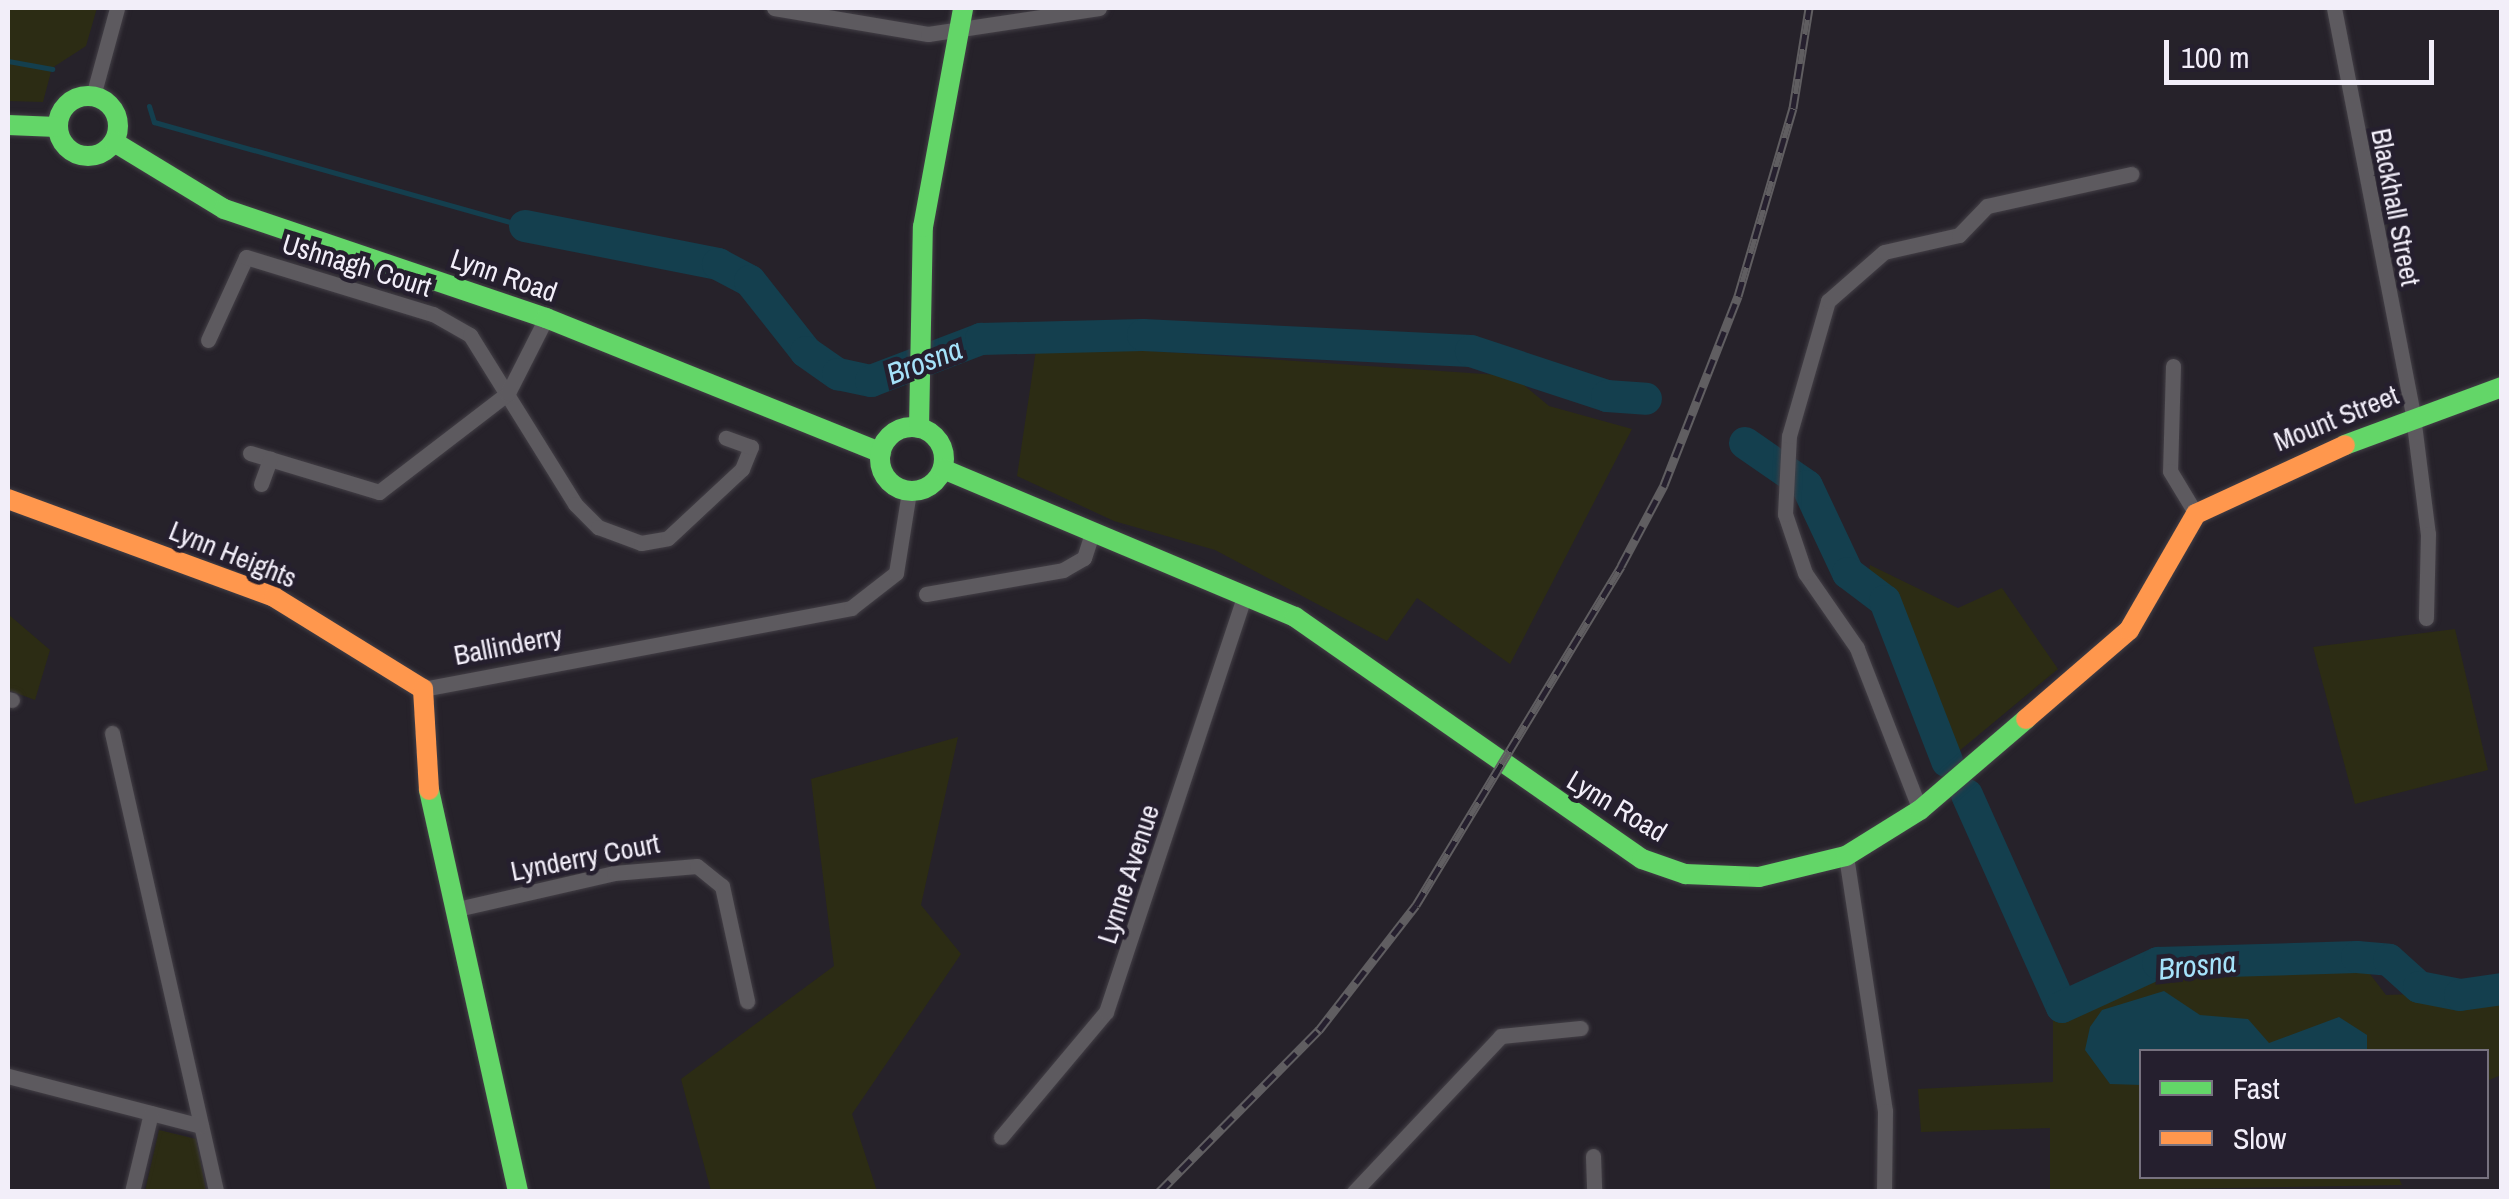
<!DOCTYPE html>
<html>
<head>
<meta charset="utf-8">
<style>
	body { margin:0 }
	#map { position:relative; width:2509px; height:1199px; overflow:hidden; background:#26222a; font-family:"Archivo Narrow",sans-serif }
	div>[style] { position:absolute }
	.green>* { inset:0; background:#2c2c14 }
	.water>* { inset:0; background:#143f4e }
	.stream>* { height:5px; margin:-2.5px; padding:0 2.5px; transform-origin:2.5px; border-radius:2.5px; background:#143f4e }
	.river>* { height:32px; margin:-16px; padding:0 16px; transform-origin:16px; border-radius:16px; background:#143f4e }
	.roads { filter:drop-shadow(0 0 2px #433f46) drop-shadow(0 0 2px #433f46) }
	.street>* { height:15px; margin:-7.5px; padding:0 7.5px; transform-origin:7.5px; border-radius:7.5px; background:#5d5a5f }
	.fast>* { height:20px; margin:-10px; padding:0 10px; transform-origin:10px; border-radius:10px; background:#63d668 }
	.fast>.ring { margin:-10px; padding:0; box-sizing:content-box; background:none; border:20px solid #63d668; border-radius:50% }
	.slow>* { height:20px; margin:-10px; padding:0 10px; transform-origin:10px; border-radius:10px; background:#ff974d }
	.rail>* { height:9px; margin-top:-4.5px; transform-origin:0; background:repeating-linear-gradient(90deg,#251f2e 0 15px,#605e61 0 30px); box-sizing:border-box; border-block:2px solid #605e61 }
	span { translate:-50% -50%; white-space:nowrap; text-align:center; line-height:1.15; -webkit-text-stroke:9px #251f2e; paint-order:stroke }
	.street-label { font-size:28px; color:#f2eef9 }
	.water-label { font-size:30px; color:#a5e2fa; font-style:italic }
	.frame { position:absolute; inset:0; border:10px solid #f2eef9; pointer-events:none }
	.legend { position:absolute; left:2139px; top:1049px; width:350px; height:130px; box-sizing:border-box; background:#251f2e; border:2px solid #77727f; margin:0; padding:12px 18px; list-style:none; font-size:30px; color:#f2eef9 }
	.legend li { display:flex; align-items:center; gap:20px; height:50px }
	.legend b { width:50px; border:2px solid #77727f }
	.scale { position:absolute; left:2164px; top:40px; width:270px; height:45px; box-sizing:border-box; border:5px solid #f2eef9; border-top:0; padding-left:12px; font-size:30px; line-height:35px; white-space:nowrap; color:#f2eef9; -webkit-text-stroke:8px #251f2e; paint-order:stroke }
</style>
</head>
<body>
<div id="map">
	<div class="green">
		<i style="clip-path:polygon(8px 8px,97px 8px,86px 46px,52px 68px,43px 102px,8px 101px)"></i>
		<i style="clip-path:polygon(1037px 343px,1513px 376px,1549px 406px,1632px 429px,1510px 664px,1417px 598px,1387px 641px,1215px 550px,1114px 521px,1017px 476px)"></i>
		<i style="clip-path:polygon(1870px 565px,1958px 608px,2002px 588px,2058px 669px,1947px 761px,1885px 601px,1865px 586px)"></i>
		<i style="clip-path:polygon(8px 614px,50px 650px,35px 700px,8px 690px)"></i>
		<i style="clip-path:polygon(2455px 629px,2488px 770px,2355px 804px,2313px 647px)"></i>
		<i style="clip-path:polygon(958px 737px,921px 905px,961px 954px,852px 1114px,877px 1191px,711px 1191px,681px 1079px,834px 966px,811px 779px)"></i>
		<i style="clip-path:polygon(2360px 961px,2386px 995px,2501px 991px,2501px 1075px,2487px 1081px,2486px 1052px,2142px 1052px,2142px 1176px,2398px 1176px,2402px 1185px,2050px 1191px,2050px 1128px,1921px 1132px,1918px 1089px,2053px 1082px,2053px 1013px,2088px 1008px,2167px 969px)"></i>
		<i style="clip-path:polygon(159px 1130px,196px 1139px,206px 1191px,145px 1191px)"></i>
	</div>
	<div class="water">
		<i style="clip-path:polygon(2164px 991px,2200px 1015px,2248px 1019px,2269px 1043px,2339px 1017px,2367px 1035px,2367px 1051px,2142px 1052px,2141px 1085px,2110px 1084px,2085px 1050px,2090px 1027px,2102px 1010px)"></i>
	</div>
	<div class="stream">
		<i style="left:8px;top:61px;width:45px;rotate:10.3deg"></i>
		<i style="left:149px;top:106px;width:17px;rotate:73deg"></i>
		<i style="left:154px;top:122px;width:385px;rotate:15.7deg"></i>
	</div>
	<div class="river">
		<i style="left:525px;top:226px;width:197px;rotate:11.1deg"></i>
		<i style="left:718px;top:264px;width:36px;rotate:28deg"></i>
		<i style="left:750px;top:281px;width:90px;rotate:51.7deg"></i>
		<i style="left:806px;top:352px;width:39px;rotate:35deg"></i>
		<i style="left:838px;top:374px;width:34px;rotate:12deg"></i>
		<i style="left:871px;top:381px;width:118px;rotate:-20.9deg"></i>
		<i style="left:981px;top:339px;width:162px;rotate:-1.4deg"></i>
		<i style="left:1143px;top:335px;width:328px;rotate:2.8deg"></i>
		<i style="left:1471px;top:351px;width:143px;rotate:18.3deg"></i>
		<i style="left:1607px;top:396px;width:39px;rotate:4deg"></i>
		<i style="left:1745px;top:443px;width:75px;rotate:34.7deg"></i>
		<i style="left:1807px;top:486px;width:96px;rotate:64.8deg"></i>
		<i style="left:1848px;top:573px;width:46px;rotate:37.1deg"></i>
		<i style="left:1885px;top:601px;width:172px;rotate:68.8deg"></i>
		<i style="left:1967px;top:795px;width:232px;rotate:65.9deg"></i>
		<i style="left:2062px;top:1007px;width:106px;rotate:-24.6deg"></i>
		<i style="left:2158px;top:963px;width:199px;rotate:-1.7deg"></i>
		<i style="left:2357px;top:957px;width:32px;rotate:5deg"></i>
		<i style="left:2389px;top:960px;width:40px;rotate:42deg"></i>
		<i style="left:2419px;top:987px;width:42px;rotate:11deg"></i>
		<i style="left:2460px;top:995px;width:42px;rotate:-8.1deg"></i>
	</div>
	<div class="roads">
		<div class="street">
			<i style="left:774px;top:8px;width:156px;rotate:9.6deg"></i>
			<i style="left:928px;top:34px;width:173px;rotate:-8.6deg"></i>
			<i style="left:2334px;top:8px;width:416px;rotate:79deg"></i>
			<i style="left:2413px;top:416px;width:119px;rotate:82.8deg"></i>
			<i style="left:2428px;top:534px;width:84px;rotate:91.4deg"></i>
			<i style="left:93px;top:96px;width:91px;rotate:-74.7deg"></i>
			<i style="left:208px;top:340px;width:91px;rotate:-65.4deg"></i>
			<i style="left:246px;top:257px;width:195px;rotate:17deg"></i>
			<i style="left:433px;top:314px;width:43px;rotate:29.6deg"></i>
			<i style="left:470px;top:335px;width:199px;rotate:58.1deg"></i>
			<i style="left:575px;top:504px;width:33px;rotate:45deg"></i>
			<i style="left:598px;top:527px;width:46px;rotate:20.4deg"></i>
			<i style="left:641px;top:543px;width:27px;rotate:-10deg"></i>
			<i style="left:668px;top:538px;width:101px;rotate:-43deg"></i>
			<i style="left:742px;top:469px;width:24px;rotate:-68deg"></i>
			<i style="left:751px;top:447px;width:27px;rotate:-160deg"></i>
			<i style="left:2173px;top:366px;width:105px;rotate:91.6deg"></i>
			<i style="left:2170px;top:471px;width:50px;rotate:58.8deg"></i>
			<i style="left:250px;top:453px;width:135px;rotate:16.8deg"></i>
			<i style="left:379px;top:492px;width:163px;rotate:-37.5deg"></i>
			<i style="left:508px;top:393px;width:84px;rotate:-63.1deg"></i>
			<i style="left:261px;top:484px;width:27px;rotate:-70deg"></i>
			<i style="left:926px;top:594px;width:139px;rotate:-9.9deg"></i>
			<i style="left:1063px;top:570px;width:24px;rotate:-30deg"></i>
			<i style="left:1084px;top:558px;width:23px;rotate:-72deg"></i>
			<i style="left:423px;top:689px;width:436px;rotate:-10.7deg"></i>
			<i style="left:851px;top:608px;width:57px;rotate:-37.9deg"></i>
			<i style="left:896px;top:573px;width:82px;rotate:-80.9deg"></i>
			<i style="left:8px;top:699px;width:4px;rotate:14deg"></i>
			<i style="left:112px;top:733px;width:471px;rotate:77.2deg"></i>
			<i style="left:1920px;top:810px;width:174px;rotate:-111.3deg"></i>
			<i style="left:1857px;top:648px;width:91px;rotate:-124.7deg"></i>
			<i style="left:1805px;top:573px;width:62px;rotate:-108.7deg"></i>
			<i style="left:1785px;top:514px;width:78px;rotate:-87.1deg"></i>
			<i style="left:1789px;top:436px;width:141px;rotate:-73.9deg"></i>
			<i style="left:1828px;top:301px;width:74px;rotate:-41.2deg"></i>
			<i style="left:1884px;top:252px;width:77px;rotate:-12.8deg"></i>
			<i style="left:1959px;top:235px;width:40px;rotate:-46deg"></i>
			<i style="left:1987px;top:206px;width:148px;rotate:-12.5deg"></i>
			<i style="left:1846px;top:856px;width:258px;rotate:81.3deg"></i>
			<i style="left:1885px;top:1111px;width:81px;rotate:90.7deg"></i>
			<i style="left:453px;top:910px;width:165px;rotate:-12.9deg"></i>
			<i style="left:614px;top:873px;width:83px;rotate:-4.8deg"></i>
			<i style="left:697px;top:866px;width:32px;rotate:39deg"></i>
			<i style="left:722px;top:886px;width:118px;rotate:77.7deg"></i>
			<i style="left:8px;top:1076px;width:199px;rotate:14.5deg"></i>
			<i style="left:1001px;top:1137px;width:163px;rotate:-50deg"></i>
			<i style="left:1106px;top:1012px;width:440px;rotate:-71.6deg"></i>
			<i style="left:1593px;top:1156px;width:36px;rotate:88deg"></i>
			<i style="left:132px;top:1192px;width:81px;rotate:-76.5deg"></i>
			<i style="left:1354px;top:1192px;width:214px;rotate:-46.7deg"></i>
			<i style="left:1501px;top:1036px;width:80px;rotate:-5.7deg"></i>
		</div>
		<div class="fast">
			<i class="ring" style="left:58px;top:96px;width:40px;height:40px"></i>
			<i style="left:8px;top:125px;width:49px;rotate:2.3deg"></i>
			<i style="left:114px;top:142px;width:129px;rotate:31.3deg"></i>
			<i style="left:224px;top:209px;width:340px;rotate:18.7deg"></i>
			<i style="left:546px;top:318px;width:361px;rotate:21.9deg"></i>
			<i class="ring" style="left:880px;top:427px;width:44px;height:44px"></i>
			<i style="left:919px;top:428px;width:201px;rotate:-88.9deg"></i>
			<i style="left:923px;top:227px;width:223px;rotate:-79.6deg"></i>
			<i style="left:2345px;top:445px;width:167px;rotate:-20.3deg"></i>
			<i style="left:943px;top:469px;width:382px;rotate:22.8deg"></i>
			<i style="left:1295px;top:617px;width:423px;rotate:34.9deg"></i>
			<i style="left:1642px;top:859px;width:46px;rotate:19.2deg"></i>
			<i style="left:1685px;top:874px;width:74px;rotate:2.3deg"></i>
			<i style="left:1759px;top:877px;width:89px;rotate:-13.6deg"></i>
			<i style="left:1846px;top:856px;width:87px;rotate:-31.9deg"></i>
			<i style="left:1920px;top:810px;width:140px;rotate:-40.6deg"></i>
			<i style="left:429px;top:790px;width:412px;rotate:77.5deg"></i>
		</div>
		<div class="slow">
			<i style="left:8px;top:499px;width:283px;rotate:20.2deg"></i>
			<i style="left:274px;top:597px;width:175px;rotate:31.7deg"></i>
			<i style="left:423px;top:689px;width:101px;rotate:86.6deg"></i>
			<i style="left:2026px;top:719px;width:136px;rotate:-40.8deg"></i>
			<i style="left:2129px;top:630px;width:134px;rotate:-60deg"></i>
			<i style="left:2196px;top:514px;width:164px;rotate:-24.8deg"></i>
		</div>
	</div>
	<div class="rail">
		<i style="left:1159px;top:1192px;width:228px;rotate:-45.4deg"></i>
		<i style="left:1319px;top:1030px;width:158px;rotate:-52.2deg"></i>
		<i style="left:1416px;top:905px;width:396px;rotate:-58.8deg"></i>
		<i style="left:1621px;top:566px;width:92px;rotate:-62deg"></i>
		<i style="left:1664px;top:485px;width:203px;rotate:-68.6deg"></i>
		<i style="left:1738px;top:296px;width:196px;rotate:-73.7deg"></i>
		<i style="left:1793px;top:108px;width:101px;rotate:-80.9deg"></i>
	</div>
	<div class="street-label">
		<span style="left:2396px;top:207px;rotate:79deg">Blackhall Street</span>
		<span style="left:357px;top:265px;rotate:17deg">Ushnagh Court</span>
		<span style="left:504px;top:275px;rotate:19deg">Lynn Road</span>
		<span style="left:2336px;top:418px;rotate:-22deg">Mount Street</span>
		<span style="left:233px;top:554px;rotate:22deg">Lynn Heights</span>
		<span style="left:508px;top:645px;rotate:-11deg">Ballinderry</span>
		<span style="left:1617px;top:806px;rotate:31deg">Lynn Road</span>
		<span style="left:585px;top:857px;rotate:-11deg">Lynderry Court</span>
		<span style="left:1128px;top:874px;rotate:-72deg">Lynne Avenue</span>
	</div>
	<div class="water-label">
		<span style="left:924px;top:361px;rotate:-21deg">Brosna</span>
		<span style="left:2197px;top:965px;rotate:-6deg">Brosna</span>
	</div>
	<div class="frame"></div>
	<ul class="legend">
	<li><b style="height:12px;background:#63d668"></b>Fast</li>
	<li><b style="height:12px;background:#ff974d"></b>Slow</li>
	</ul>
	<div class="scale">100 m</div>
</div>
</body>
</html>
